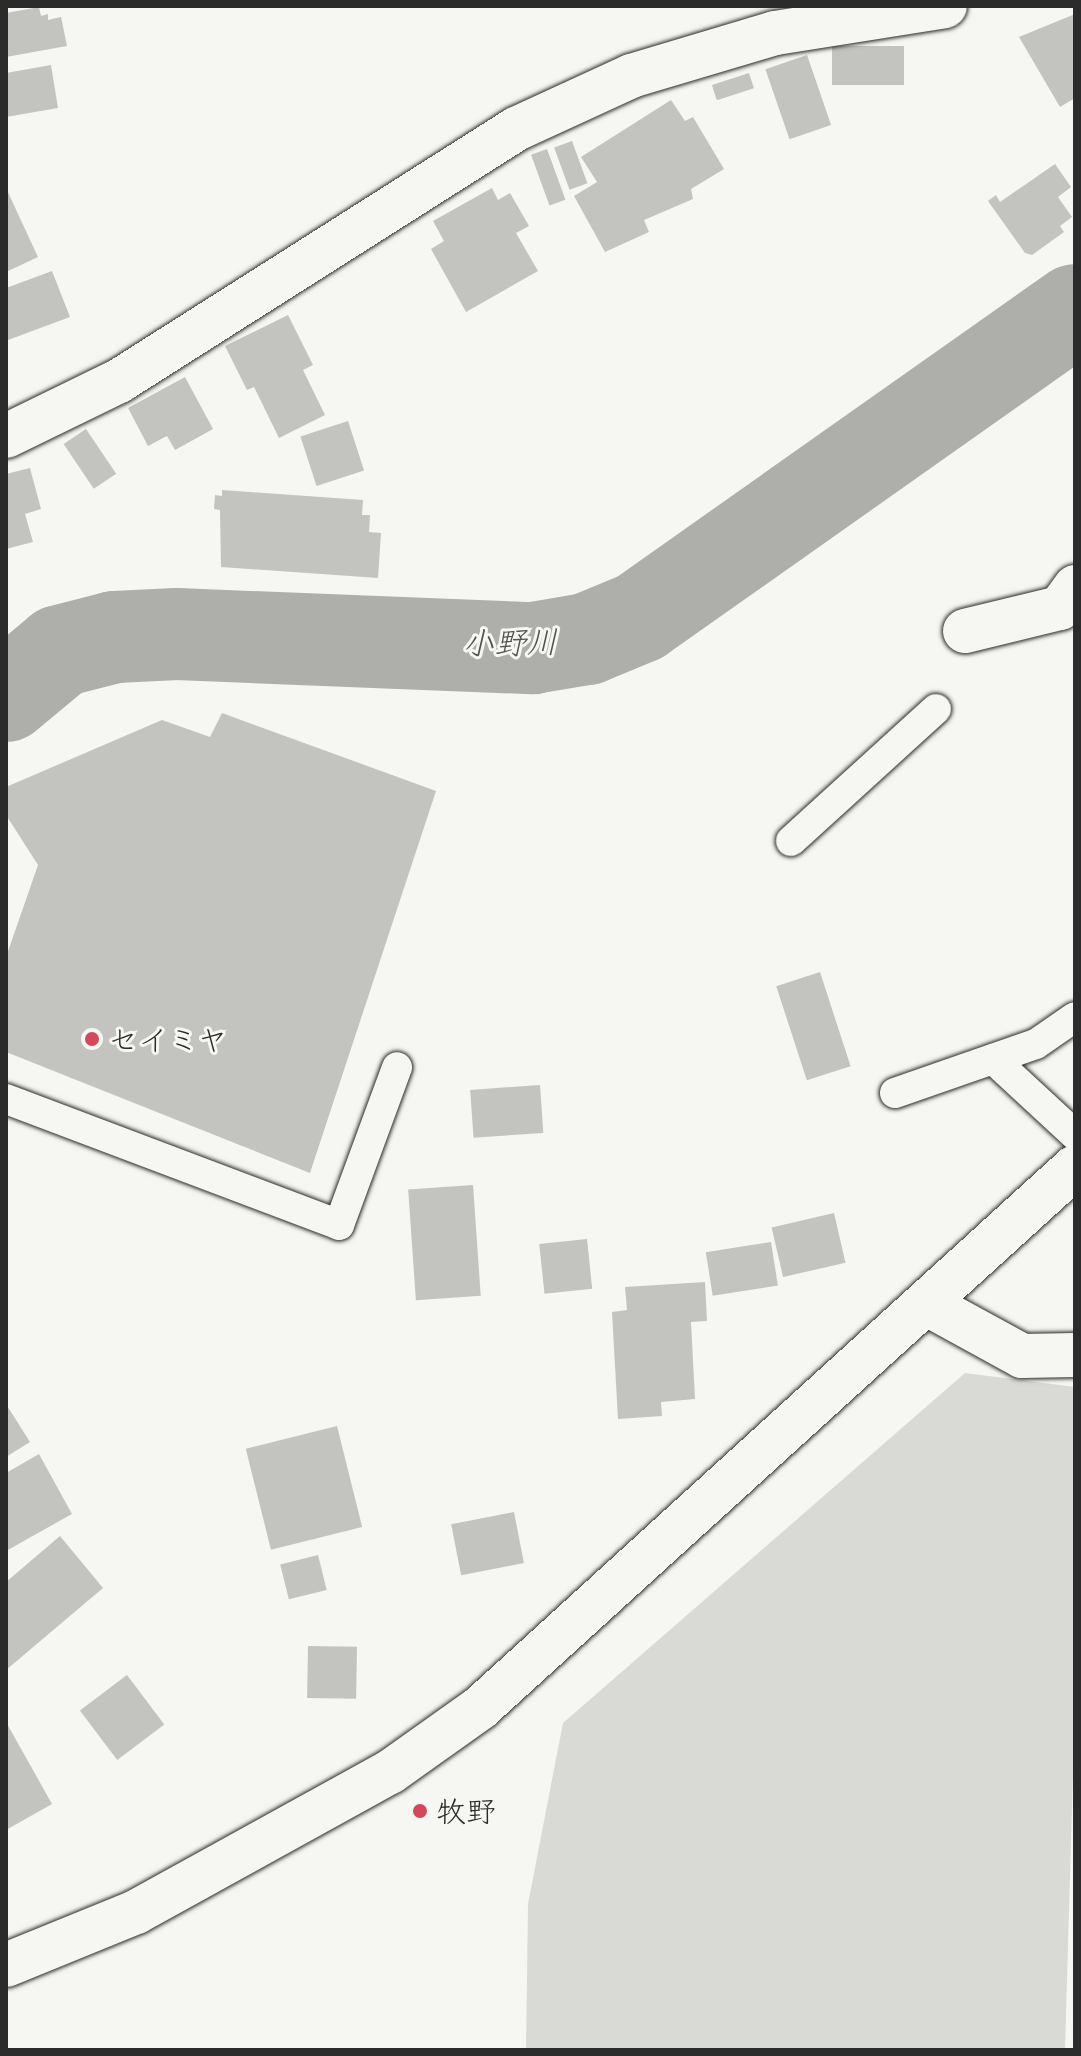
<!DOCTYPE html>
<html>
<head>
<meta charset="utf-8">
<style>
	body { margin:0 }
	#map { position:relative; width:1081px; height:2056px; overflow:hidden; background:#f6f6f2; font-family:"Patrick Hand","Klee One",sans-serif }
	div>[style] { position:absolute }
	.green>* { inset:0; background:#d9d9d5 }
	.river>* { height:92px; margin:-46px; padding:0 46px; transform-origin:46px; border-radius:46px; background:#aeaeab }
	.building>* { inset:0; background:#c3c3c0; transform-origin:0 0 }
	.roads { filter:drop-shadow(0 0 2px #2b2b2b) drop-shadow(0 0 2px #2b2b2b) }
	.service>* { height:30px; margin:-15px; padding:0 15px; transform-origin:15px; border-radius:15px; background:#f6f6f2 }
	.minor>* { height:44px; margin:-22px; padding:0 22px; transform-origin:22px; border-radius:22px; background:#f6f6f2 }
	.tertiary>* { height:44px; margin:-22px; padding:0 22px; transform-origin:22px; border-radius:22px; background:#f6f6f2 }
	.dots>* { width:22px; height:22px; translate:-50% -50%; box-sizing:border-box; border:4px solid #f6f6f2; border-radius:50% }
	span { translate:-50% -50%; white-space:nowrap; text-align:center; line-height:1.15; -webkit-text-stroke:6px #f6f6f2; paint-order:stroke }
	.poi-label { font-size:30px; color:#2b2b2b }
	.left { translate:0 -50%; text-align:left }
	.water-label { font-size:32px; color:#525251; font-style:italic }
	.frame { position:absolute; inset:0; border:8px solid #2b2b2b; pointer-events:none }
</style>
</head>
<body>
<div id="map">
	<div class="green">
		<i style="clip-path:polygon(965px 1373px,1075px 1387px,1075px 1704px,1065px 2050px,526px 2050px,528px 1904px,563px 1723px)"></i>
	</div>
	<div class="river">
		<i style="left:6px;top:696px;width:70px;rotate:-39.8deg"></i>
		<i style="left:60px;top:651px;width:57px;rotate:-14.3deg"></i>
		<i style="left:115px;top:637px;width:62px;rotate:-2.8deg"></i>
		<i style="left:177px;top:634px;width:356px;rotate:2.3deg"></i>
		<i style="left:533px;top:648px;width:55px;rotate:-9.5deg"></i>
		<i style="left:587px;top:639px;width:57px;rotate:-22.5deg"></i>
		<i style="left:640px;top:617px;width:532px;rotate:-35.21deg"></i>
	</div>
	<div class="building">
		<i style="clip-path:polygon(39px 7px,41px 16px,48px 14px,48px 20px,61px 17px,67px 46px,6px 57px,6px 13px)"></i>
		<i style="clip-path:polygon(1075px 14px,1075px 98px,1060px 107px,1019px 37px)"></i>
		<i style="left:904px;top:46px;width:39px;height:72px;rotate:90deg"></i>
		<i style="left:807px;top:55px;width:74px;height:44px;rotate:71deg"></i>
		<i style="clip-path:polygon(51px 65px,58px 108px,6px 117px,6px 73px)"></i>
		<i style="left:749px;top:73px;width:16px;height:39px;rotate:72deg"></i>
		<i style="clip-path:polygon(671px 100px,685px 121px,693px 117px,724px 169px,691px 189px,693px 199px,644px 220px,649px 232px,605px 252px,574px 196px,597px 182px,581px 157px)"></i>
		<i style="left:572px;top:141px;width:45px;height:19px;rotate:70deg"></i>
		<i style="left:547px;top:149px;width:54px;height:17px;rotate:70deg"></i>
		<i style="clip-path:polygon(1055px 164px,1071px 187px,1058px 197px,1072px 217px,1060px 226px,1064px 232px,1032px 255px,1025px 253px,988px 201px,996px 195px,1000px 202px)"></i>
		<i style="clip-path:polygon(6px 188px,38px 257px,6px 272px)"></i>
		<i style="clip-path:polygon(492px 188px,498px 200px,510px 193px,529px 226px,516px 233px,538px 271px,466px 312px,431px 249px,444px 241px,433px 221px)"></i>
		<i style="clip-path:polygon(52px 271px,70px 317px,8px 340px,6px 288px)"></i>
		<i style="clip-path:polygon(288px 315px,313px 365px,303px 370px,325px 415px,279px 438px,254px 387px,247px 390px,225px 346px)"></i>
		<i style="clip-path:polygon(185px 377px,213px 429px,175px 450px,167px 436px,148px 446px,128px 408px)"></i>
		<i style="left:348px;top:421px;width:52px;height:50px;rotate:72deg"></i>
		<i style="left:86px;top:429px;width:54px;height:27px;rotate:56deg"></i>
		<i style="clip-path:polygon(30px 468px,41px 509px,25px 514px,33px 542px,6px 549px,6px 474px)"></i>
		<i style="clip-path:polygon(222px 490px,363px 500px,362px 515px,370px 515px,369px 532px,381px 533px,378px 578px,221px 567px,220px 510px,214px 509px,215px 495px,222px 496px)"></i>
		<i style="clip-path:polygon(222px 713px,436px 791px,310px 1173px,6px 1052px,6px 957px,38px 865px,6px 815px,6px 787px,162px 720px,210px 737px)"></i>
		<i style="left:820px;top:972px;width:99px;height:46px;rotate:72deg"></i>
		<i style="left:540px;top:1085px;width:48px;height:70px;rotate:86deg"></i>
		<i style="left:473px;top:1185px;width:111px;height:65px;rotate:86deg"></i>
		<i style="left:834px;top:1213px;width:51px;height:64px;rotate:77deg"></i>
		<i style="left:587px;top:1239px;width:50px;height:48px;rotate:84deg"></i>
		<i style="left:771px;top:1242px;width:44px;height:66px;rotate:81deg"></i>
		<i style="clip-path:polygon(705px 1282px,707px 1321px,691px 1322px,695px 1399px,661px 1402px,662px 1416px,618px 1419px,612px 1312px,627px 1310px,625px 1287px)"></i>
		<i style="clip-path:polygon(6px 1404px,30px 1442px,6px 1457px)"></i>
		<i style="left:337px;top:1426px;width:104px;height:94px;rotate:76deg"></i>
		<i style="clip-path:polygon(39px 1454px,72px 1514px,6px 1551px,6px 1473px)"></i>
		<i style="left:514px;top:1512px;width:52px;height:64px;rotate:79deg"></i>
		<i style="clip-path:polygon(60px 1536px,103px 1588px,6px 1670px,6px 1582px)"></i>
		<i style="left:318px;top:1555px;width:36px;height:39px;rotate:76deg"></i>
		<i style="left:308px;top:1646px;width:49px;height:52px;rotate:1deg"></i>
		<i style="left:127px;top:1675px;width:62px;height:59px;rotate:53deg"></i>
		<i style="clip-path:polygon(6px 1722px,52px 1804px,6px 1830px)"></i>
	</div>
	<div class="roads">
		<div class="service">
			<i style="left:791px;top:841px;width:196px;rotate:-42.3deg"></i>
			<i style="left:993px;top:1059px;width:112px;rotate:42.8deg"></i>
			<i style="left:895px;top:1093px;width:149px;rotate:-19.2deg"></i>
			<i style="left:1036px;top:1044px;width:47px;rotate:-34.7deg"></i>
			<i style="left:6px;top:1099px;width:356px;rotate:20.7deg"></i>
			<i style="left:339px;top:1225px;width:168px;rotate:-69.8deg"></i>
		</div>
		<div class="minor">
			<i style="left:6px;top:436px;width:126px;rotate:-26deg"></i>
			<i style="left:119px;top:381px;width:470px;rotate:-32.4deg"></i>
			<i style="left:516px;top:129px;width:127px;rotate:-24.7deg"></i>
			<i style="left:631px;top:76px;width:150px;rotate:-16.6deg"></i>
			<i style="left:775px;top:33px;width:172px;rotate:-9deg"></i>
			<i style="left:965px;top:631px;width:98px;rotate:-13.6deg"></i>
			<i style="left:1060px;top:608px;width:26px;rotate:-54deg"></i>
			<i style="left:929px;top:1305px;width:106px;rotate:28.7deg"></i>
			<i style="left:1022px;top:1356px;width:53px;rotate:-1.1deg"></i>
		</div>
		<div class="tertiary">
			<i style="left:6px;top:1965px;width:140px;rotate:-22.2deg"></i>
			<i style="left:136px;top:1912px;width:290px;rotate:-28.9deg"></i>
			<i style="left:390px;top:1772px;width:110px;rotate:-35.4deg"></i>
			<i style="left:480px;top:1708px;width:804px;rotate:-42.28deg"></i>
		</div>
	</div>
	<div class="dots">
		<i style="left:92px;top:1039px;background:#d1495b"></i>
		<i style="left:420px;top:1811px;background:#d1495b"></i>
	</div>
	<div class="poi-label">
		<span class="left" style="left:108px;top:1039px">セイミヤ</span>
		<span class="left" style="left:436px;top:1811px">牧野</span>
	</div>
	<div class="water-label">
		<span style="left:510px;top:643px;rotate:-1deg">小野川</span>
	</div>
	<div class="frame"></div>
</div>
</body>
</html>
